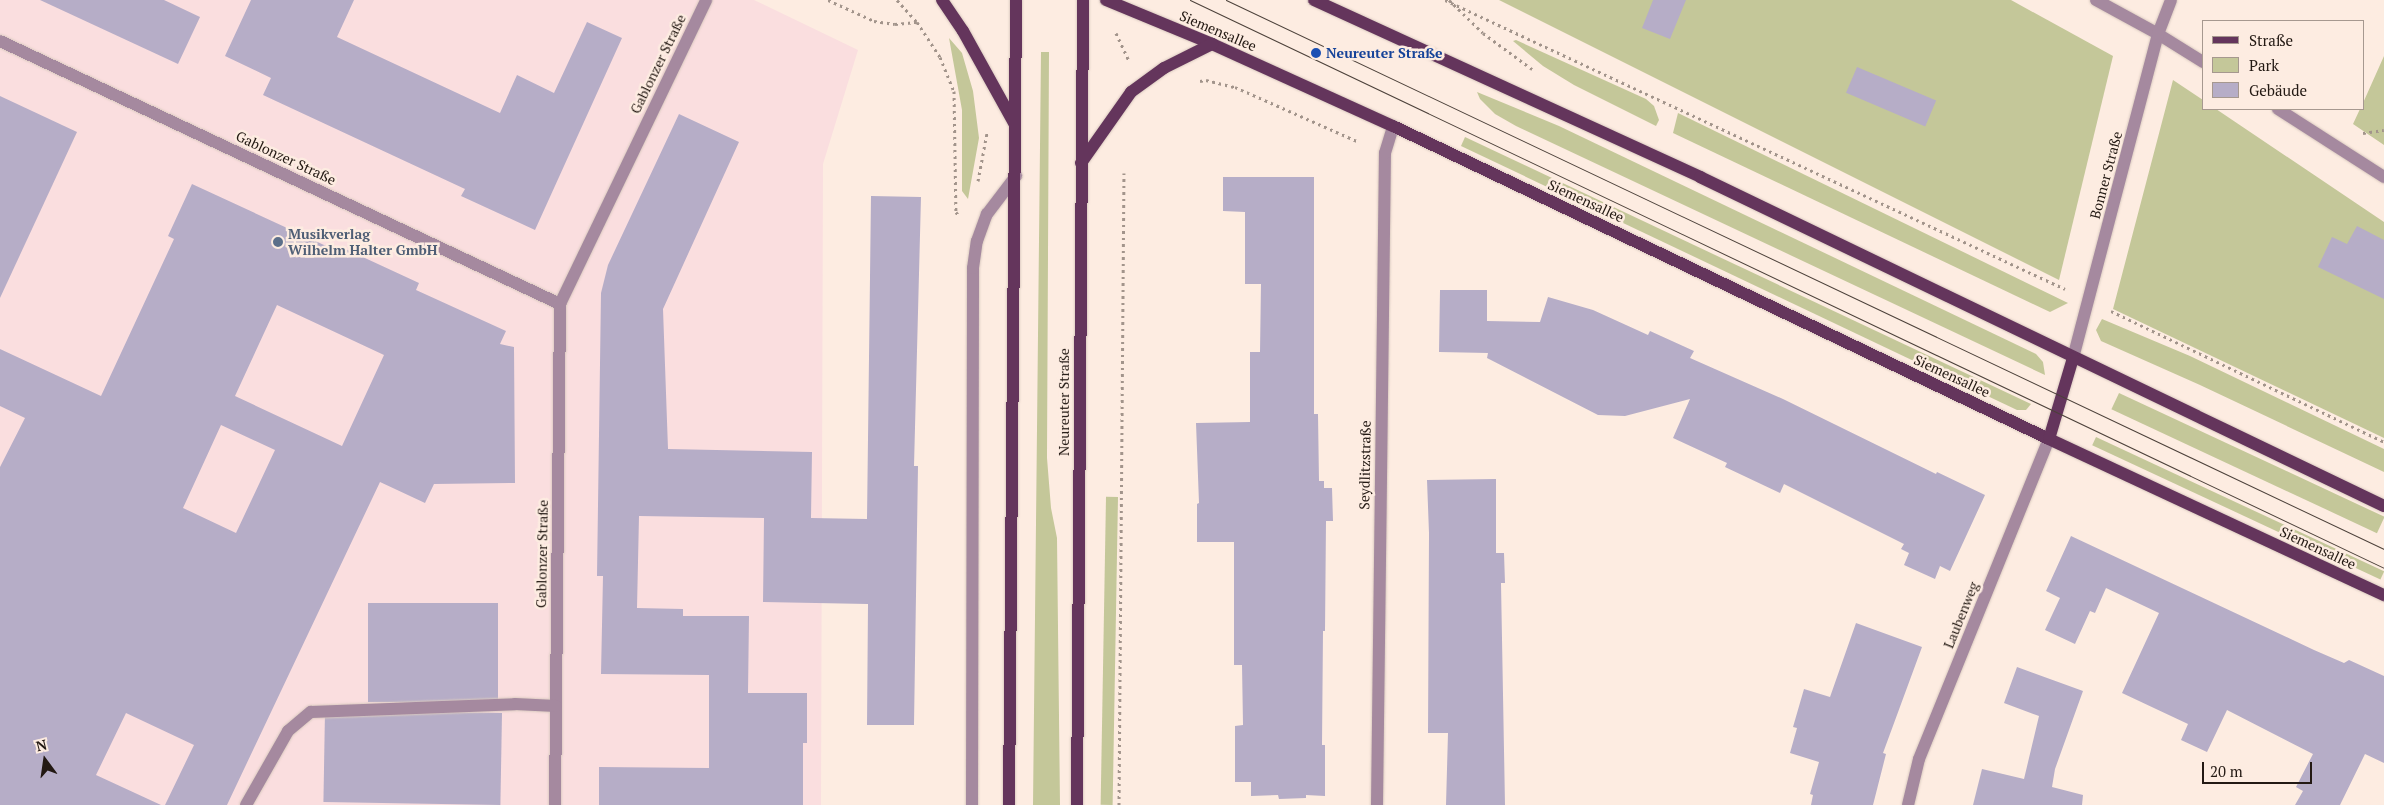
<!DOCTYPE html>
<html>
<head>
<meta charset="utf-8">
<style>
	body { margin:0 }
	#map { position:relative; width:2384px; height:805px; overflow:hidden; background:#fdece1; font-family:"PT Serif",serif }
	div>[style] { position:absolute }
	.commercial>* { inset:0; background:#fadedf }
	.green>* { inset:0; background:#c4c799; transform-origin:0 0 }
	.building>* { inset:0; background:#b6adc7; transform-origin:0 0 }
	.path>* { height:3px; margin-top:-1.5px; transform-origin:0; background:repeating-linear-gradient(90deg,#a2948b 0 2.5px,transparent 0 6.5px) }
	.roads { filter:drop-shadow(0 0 1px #dacac0) drop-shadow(0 0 1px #dacac0) }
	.minor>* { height:12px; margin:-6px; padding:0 6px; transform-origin:6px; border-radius:6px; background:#a5899f }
	.major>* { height:12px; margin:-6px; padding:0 6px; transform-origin:6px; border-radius:6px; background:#64355c }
	.tram>* { height:1px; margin:-0.5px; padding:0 0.5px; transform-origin:0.5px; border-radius:0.5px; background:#4c413a }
	.dots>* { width:14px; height:14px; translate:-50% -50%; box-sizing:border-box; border:2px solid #fdece1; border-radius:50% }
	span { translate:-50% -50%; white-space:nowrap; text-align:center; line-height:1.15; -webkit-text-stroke:5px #fdece1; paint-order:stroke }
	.street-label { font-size:14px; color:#231913 }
	.transit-label { font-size:14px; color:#164399; font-weight:700 }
	.left { translate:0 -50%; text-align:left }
	.service-label { font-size:14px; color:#4e5e75; font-weight:700 }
	.legend { position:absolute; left:2202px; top:20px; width:162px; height:90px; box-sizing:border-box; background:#fdece1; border:1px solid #a6988f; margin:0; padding:6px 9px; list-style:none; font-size:15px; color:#231913 }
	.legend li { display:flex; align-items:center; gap:10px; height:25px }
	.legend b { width:25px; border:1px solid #a6988f }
	.north { position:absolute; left:20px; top:735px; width:50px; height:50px; -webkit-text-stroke:4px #fdece1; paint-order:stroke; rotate:346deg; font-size:14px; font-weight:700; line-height:20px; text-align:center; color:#231913 }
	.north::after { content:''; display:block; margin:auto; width:18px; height:22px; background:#231913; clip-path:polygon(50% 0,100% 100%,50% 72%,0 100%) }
	.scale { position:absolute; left:2202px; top:762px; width:110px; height:22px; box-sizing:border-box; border:2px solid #231913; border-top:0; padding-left:6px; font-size:15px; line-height:18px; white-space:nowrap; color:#231913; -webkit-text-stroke:4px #fdece1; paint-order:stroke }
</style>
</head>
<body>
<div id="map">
	<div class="commercial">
		<i style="clip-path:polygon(0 0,754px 0,858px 50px,823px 164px,821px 805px,0 805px)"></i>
	</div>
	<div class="green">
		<i style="clip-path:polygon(1499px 0,2011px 0,2113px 56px,2059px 280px)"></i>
		<i style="clip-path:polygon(949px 38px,962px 53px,973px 91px,979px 138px,968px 199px,962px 191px,962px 110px)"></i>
		<i style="clip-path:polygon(1516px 40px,1646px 99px,1654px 106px,1659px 120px,1656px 126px,1574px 85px,1543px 66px,1513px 41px)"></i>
		<i style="clip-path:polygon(1041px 52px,1049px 52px,1047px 458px,1051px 508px,1057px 538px,1060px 805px,1033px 805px)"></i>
		<i style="clip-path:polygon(2384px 56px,2384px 145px,2353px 124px,2360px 109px,2363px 109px,2363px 103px)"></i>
		<i style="clip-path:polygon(2173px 80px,2203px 100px,2203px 109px,2216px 109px,2384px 222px,2384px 438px,2113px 309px)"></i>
		<i style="clip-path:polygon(1477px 92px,1559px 126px,2036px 354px,2043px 362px,2045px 375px,1516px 126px,1495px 114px,1480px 99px)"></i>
		<i style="clip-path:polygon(1678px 113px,2068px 303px,2050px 312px,1673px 133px)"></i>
		<i style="clip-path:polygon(1465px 137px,2031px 404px,2026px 410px,2017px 410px,1461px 146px)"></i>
		<i style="clip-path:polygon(2102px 319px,2190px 356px,2384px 449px,2384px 472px,2200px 385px,2101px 341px,2096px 330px)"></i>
		<i style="left:2119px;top:393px;width:293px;height:18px;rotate:25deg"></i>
		<i style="left:2096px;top:437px;width:318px;height:9px;rotate:25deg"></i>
		<i style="left:1118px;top:497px;width:308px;height:12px;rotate:91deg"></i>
	</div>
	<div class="building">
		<i style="clip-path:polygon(40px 0,164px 0,200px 17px,178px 64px)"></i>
		<i style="clip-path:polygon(251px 0,354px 0,337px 37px,500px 113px,517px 75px,554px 93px,587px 22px,622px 38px,535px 230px,461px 196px,465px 189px,263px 95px,271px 78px,225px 56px)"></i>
		<i style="clip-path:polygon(1653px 0,1686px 0,1670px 39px,1642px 28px)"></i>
		<i style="left:1857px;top:67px;width:86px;height:28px;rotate:23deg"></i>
		<i style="clip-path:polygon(0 96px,77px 132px,0 298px)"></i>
		<i style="clip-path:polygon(679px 114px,739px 142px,663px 309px,668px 449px,812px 452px,811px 518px,867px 519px,871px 196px,921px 197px,914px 466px,918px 466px,914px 725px,867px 725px,868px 604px,763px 602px,764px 518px,639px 516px,637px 608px,683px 609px,683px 616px,749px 616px,748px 693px,807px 693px,807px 743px,803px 743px,803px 805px,599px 805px,599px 767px,709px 768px,709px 675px,601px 674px,603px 576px,597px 576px,601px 293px,608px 265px)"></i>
		<i style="clip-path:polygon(1223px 177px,1314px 177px,1314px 414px,1318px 414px,1319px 481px,1324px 481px,1324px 488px,1332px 488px,1333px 521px,1326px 521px,1325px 631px,1323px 631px,1322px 745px,1325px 745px,1325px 796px,1306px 795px,1306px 798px,1279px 799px,1278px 795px,1251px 796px,1251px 782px,1235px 782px,1235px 726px,1243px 725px,1242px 665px,1234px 665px,1234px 542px,1197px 542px,1197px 504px,1199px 503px,1196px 423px,1250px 422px,1250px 352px,1260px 352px,1261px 284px,1245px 284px,1245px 212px,1223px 211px)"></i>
		<i style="clip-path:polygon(evenodd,192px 184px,337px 251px,339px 246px,419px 283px,416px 290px,506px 331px,500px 344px,514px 347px,515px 483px,434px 484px,425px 503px,380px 482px,227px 805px,165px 805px,194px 745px,126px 713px,96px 775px,161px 805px,0 805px,0 467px,25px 418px,0 406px,0 349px,101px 396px,174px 239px,168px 236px,192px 184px,277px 305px,384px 355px,342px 446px,235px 396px,277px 305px,192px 184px,221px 425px,275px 450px,236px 533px,183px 508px,221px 425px)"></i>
		<i style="clip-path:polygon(2357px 226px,2384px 240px,2384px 299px,2318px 267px,2332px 237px,2347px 244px)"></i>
		<i style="clip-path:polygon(1440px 290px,1487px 290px,1487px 321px,1540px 322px,1548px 297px,1593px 310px,1648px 335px,1650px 331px,1694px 351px,1690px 358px,1783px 399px,1936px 474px,1937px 472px,1985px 495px,1950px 571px,1940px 566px,1935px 579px,1904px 565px,1909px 553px,1901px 549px,1904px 544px,1784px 484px,1780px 493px,1725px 467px,1727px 463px,1673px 438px,1690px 399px,1625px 416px,1598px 415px,1487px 358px,1488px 353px,1439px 352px)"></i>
		<i style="clip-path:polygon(1496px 479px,1496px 553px,1504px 553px,1505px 583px,1501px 583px,1505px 805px,1446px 805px,1448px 733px,1428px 733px,1429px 533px,1427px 480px)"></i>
		<i style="clip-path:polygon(2071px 536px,2314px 650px,2344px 663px,2349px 660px,2384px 676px,2384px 763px,2365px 754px,2340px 805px,2295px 805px,2303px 791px,2296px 787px,2313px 754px,2227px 710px,2207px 752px,2181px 740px,2188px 724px,2122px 693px,2159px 613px,2106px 588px,2095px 613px,2090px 611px,2075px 644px,2045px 630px,2060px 598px,2046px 591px)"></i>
		<i style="left:368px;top:603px;width:130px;height:99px"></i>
		<i style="clip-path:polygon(1856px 623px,1922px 647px,1883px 753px,1886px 754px,1873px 805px,1811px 805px,1813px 795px,1810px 794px,1819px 762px,1790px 753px,1797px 728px,1793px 727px,1804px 689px,1830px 697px)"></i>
		<i style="clip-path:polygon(2017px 667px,2083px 691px,2055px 769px,2052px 787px,2083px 795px,2082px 805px,1973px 805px,1982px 769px,2024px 779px,2039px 716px,2004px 703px)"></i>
		<i style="left:502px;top:713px;width:92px;height:177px;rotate:91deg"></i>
	</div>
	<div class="path">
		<i style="left:828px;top:0;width:51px;rotate:24.5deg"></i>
		<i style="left:874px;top:21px;width:21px;rotate:8deg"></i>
		<i style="left:895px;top:24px;width:22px;rotate:-5deg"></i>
		<i style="left:897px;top:0;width:30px;rotate:48deg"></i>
		<i style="left:917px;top:22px;width:42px;rotate:56.7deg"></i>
		<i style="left:940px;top:57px;width:37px;rotate:68deg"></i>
		<i style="left:954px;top:91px;width:121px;rotate:89.1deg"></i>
		<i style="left:956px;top:212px;width:5px;rotate:53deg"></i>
		<i style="left:1445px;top:0;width:684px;rotate:24.99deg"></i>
		<i style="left:1449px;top:0;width:47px;rotate:44.1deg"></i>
		<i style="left:1483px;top:33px;width:61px;rotate:36.3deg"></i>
		<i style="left:1116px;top:33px;width:31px;rotate:65deg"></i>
		<i style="left:1200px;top:81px;width:6px;rotate:-9deg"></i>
		<i style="left:1206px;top:80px;width:30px;rotate:14deg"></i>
		<i style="left:1235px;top:87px;width:133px;rotate:23.9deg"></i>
		<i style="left:2363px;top:133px;width:21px;rotate:-8deg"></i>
		<i style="left:978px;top:181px;width:49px;rotate:-79.4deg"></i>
		<i style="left:2111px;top:311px;width:303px;rotate:25.6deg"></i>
		<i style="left:1119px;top:805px;width:632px;rotate:-89.55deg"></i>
	</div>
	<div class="roads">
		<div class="minor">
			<i style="left:2096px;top:0;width:71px;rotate:28.7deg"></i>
			<i style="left:2158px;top:34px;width:53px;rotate:31.9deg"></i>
			<i style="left:0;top:41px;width:619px;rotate:25.16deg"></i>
			<i style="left:560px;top:304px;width:501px;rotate:90.57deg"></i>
			<i style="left:2278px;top:109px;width:126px;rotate:32.7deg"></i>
			<i style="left:560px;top:304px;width:337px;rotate:-64.3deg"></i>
			<i style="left:2073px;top:358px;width:335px;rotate:-75.3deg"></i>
			<i style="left:2158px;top:34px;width:36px;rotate:-69deg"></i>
			<i style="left:246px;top:805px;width:85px;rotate:-60.4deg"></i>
			<i style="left:288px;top:731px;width:30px;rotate:-40deg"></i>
			<i style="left:311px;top:712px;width:204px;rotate:-2.2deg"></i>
			<i style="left:515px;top:704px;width:41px;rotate:2.8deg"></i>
			<i style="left:972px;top:805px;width:537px;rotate:-89.89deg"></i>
			<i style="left:973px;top:268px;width:27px;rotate:-82deg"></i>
			<i style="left:977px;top:241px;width:29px;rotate:-70deg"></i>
			<i style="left:987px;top:214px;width:48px;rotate:-52.7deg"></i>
			<i style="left:1377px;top:805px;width:652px;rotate:-89.3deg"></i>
			<i style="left:1385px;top:153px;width:28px;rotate:-73deg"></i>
			<i style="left:1908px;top:805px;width:47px;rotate:-76.6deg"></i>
			<i style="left:1919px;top:759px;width:345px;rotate:-67.9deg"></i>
		</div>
		<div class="major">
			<i style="left:942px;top:0;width:37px;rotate:56deg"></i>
			<i style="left:963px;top:31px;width:107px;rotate:61deg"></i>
			<i style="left:1106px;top:0;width:115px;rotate:22.5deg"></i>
			<i style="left:1212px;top:44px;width:199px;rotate:24.4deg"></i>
			<i style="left:1393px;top:126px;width:727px;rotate:25.51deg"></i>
			<i style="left:2049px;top:439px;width:370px;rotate:25deg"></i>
			<i style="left:1314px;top:0;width:425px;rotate:24.6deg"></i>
			<i style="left:1700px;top:177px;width:759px;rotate:25.69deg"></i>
			<i style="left:1081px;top:163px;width:87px;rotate:-54.8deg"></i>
			<i style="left:1131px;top:92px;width:41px;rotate:-36deg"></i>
			<i style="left:1164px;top:68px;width:54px;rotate:-26.6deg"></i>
			<i style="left:2049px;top:439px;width:84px;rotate:-73.5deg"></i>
			<i style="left:1009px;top:805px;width:805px;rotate:-89.5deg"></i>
			<i style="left:1077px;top:805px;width:805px;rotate:-89.57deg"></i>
		</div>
	</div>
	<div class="tram">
		<i style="left:1190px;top:0;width:1322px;rotate:25.44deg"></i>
		<i style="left:1226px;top:0;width:1282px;rotate:25.37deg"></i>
	</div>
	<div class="dots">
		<i style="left:1316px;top:53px;background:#1a4fb4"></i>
		<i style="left:278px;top:242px;background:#5c6f8a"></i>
	</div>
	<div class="street-label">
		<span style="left:1218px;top:31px;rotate:23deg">Siemensallee</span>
		<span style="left:658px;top:64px;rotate:-64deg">Gablonzer Straße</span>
		<span style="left:286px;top:158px;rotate:25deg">Gablonzer Straße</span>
		<span style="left:2106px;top:175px;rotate:-75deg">Bonner Straße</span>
		<span style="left:1586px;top:201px;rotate:25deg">Siemensallee</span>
		<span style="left:1952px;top:376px;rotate:25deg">Siemensallee</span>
		<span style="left:1064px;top:402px;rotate:-90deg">Neureuter Straße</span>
		<span style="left:1365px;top:465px;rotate:-89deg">Seydlitzstraße</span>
		<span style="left:2318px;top:548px;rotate:25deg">Siemensallee</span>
		<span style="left:542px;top:554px;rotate:-89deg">Gablonzer Straße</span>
		<span style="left:1961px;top:615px;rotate:-68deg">Laubenweg</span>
	</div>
	<div class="transit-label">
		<span class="left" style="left:1326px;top:53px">Neureuter Straße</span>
	</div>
	<div class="service-label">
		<span class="left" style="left:288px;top:242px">Musikverlag<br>Wilhelm Halter GmbH</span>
	</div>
	<ul class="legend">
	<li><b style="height:6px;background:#64355c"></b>Straße</li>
	<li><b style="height:14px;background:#c4c799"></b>Park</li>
	<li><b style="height:14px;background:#b6adc7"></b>Gebäude</li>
	</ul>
	<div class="north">N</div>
	<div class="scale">20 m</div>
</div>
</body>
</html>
